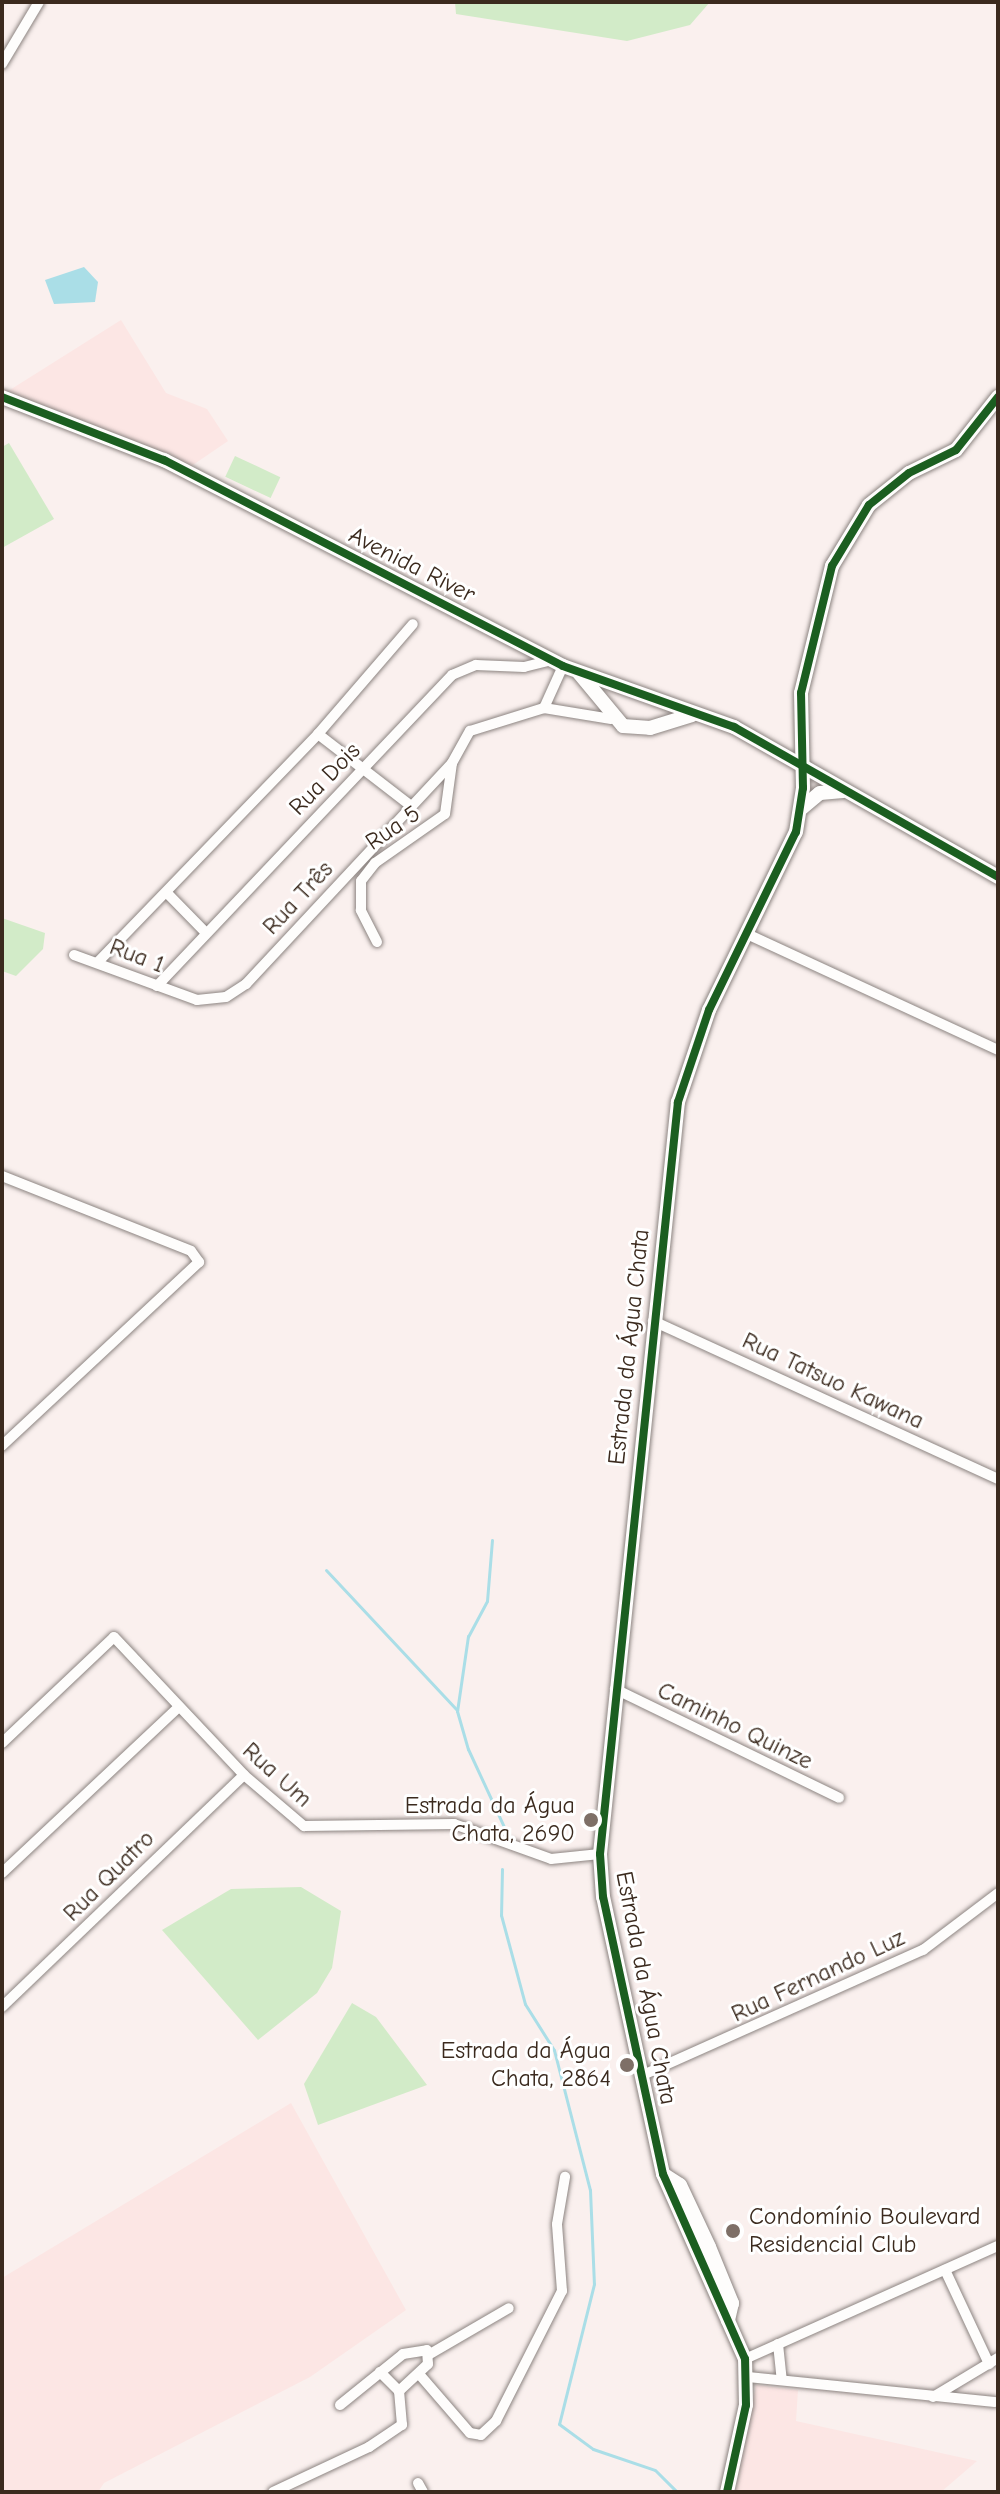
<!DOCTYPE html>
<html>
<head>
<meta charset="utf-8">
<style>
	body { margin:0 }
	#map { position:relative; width:1000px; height:2494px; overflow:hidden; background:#faf0ee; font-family:"Comic Neue",sans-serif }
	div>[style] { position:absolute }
	.built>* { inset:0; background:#fce6e4 }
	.green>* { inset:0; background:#d2ebc8; transform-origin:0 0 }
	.water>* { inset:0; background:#aadee7 }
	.stream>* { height:3px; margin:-1.5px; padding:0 1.5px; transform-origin:1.5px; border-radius:1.5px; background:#aadee7 }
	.roads { filter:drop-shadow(0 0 2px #8c8481) drop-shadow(0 0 2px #8c8481) }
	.street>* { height:10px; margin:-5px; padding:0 5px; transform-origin:5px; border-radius:5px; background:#fefdfc }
	.secondary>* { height:14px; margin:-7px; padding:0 7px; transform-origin:7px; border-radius:7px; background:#fefdfc }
	.cycleway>* { height:8px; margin:-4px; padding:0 4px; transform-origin:4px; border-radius:4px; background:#1b5e20 }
	.dots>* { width:22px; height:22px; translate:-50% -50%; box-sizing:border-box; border:4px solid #fff; border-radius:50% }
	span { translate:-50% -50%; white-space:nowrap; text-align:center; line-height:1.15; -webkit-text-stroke:6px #fff; paint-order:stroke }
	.street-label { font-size:24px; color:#3b2a1e }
	.poi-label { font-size:24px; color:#3b2a1e }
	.right { translate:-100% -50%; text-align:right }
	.left { translate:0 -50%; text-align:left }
	.frame { position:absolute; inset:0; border:4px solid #3b2a1e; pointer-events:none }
</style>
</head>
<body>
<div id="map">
	<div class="built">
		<i style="clip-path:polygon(121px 320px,166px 393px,207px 409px,228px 441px,187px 469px,5px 393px)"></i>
		<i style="clip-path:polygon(291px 2103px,406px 2310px,310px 2377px,104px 2483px,98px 2492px,2px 2492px,2px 2278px)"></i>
		<i style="clip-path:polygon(756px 2385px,798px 2390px,796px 2421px,977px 2461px,941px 2492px,735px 2492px)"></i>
	</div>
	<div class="green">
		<i style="clip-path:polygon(455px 2px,710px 2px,690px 25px,627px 41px,456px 14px)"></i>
		<i style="clip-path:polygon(9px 443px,54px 519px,2px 548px,2px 447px)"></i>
		<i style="left:235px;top:456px;width:50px;height:23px;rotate:25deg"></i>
		<i style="clip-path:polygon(2px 918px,45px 933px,43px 949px,16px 976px,2px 971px)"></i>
		<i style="clip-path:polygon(301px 1887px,341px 1911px,332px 1968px,317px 1993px,258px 2040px,162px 1930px,231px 1889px)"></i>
		<i style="clip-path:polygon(352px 2003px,376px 2017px,427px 2085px,318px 2125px,304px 2084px)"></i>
	</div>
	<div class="water">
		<i style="clip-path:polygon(84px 267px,98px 282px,95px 302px,54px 304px,45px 280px)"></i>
	</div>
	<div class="stream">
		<i style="left:492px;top:1540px;width:61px;rotate:94.7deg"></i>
		<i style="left:487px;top:1601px;width:40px;rotate:118deg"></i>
		<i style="left:468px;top:1636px;width:76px;rotate:98.3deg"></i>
		<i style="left:457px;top:1711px;width:40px;rotate:74deg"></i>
		<i style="left:468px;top:1749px;width:88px;rotate:65.2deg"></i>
		<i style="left:326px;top:1570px;width:192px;rotate:46.9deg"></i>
		<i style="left:502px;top:1869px;width:46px;rotate:91.2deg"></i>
		<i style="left:501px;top:1915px;width:92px;rotate:74.9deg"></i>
		<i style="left:525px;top:2004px;width:54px;rotate:57.8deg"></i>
		<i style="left:554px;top:2050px;width:145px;rotate:75.6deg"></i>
		<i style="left:590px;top:2190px;width:94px;rotate:87.6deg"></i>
		<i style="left:594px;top:2284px;width:144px;rotate:104deg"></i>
		<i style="left:559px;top:2424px;width:42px;rotate:36.3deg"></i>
		<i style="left:593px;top:2449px;width:65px;rotate:18.7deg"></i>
		<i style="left:655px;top:2470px;width:31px;rotate:45deg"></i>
	</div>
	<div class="roads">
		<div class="street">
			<i style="left:2px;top:64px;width:72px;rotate:-59.2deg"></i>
			<i style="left:544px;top:708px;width:46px;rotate:-65.7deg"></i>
			<i style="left:318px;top:734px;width:118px;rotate:37.7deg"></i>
			<i style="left:167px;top:893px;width:56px;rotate:45.7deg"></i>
			<i style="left:747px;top:934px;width:277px;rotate:24.8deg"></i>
			<i style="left:377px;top:942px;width:36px;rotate:-117deg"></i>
			<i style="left:361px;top:910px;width:29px;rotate:-90deg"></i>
			<i style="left:361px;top:881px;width:23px;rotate:-52deg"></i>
			<i style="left:375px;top:863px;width:85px;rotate:-35deg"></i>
			<i style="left:445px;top:814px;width:51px;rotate:-82.2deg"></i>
			<i style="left:452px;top:763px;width:37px;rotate:-61deg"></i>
			<i style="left:470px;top:731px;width:77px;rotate:-17.3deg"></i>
			<i style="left:544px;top:708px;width:68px;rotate:9.3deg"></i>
			<i style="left:74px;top:955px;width:131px;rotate:20.1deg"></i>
			<i style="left:197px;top:1000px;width:29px;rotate:-6deg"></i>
			<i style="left:226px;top:997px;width:24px;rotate:-33deg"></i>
			<i style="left:246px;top:984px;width:302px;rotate:-47deg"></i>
			<i style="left:98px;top:962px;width:317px;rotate:-46deg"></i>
			<i style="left:318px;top:734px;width:145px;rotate:-49.2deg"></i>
			<i style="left:157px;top:986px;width:429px;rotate:-46.5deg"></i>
			<i style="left:452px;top:675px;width:26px;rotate:-23deg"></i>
			<i style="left:476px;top:665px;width:48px;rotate:2.4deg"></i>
			<i style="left:524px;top:667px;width:29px;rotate:-14deg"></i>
			<i style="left:2px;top:1176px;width:203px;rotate:21.6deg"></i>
			<i style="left:191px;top:1251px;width:14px;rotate:54deg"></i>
			<i style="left:199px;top:1262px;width:270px;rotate:137deg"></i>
			<i style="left:653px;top:1321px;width:379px;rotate:24.6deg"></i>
			<i style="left:615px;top:1689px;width:249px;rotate:25.9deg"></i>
			<i style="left:2px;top:1743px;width:154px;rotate:-43.4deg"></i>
			<i style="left:114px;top:1637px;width:190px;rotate:46.7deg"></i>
			<i style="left:244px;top:1775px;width:79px;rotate:40.4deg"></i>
			<i style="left:304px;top:1826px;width:150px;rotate:-0.8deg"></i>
			<i style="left:454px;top:1824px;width:103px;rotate:19.8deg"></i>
			<i style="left:551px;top:1859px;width:49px;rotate:-5.8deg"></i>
			<i style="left:2px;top:1873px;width:243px;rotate:-43.2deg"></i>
			<i style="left:2px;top:2007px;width:335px;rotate:-43.8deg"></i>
			<i style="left:643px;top:2075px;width:307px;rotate:-24.1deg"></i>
			<i style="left:923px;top:1950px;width:94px;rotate:-37.2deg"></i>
			<i style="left:945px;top:2270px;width:104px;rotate:64.9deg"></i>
			<i style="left:778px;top:2344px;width:36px;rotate:84deg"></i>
			<i style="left:430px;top:2354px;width:91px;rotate:-30.2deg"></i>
			<i style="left:745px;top:2359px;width:277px;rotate:-24.1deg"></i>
			<i style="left:419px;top:2374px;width:78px;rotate:49.2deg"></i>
			<i style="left:470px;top:2433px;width:11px;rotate:10deg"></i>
			<i style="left:481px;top:2435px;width:21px;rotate:-43deg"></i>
			<i style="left:496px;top:2421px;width:146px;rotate:-63.1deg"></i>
			<i style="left:562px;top:2291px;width:67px;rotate:-94.3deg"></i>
			<i style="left:557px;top:2224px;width:48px;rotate:-80.3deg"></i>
			<i style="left:748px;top:2377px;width:248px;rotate:5.8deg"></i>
			<i style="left:933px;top:2397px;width:76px;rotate:-31deg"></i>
			<i style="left:340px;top:2405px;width:81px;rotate:-39deg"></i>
			<i style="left:403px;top:2354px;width:24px;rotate:-9deg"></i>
			<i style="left:427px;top:2350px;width:14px;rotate:86deg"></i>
			<i style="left:428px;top:2364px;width:40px;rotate:137deg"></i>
			<i style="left:418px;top:2483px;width:10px;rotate:61deg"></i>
			<i style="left:273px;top:2492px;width:106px;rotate:-25.1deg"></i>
			<i style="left:369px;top:2447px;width:40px;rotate:-34deg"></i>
			<i style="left:402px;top:2425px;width:34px;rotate:-95deg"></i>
			<i style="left:399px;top:2391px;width:27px;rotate:-135deg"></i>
		</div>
		<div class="secondary">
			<i style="left:2px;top:397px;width:174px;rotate:21.3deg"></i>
			<i style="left:164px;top:460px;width:449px;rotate:27.3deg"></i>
			<i style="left:563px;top:666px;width:182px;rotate:19.6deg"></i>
			<i style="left:734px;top:727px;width:304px;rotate:29.6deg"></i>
			<i style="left:579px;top:673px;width:69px;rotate:50.3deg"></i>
			<i style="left:623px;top:726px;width:27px;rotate:4deg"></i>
			<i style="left:650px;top:728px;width:44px;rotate:-17.2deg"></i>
			<i style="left:802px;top:808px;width:23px;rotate:-40deg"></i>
			<i style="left:820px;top:793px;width:23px;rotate:-5deg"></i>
			<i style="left:663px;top:2174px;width:20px;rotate:33deg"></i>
			<i style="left:680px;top:2185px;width:68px;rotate:64.9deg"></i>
			<i style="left:709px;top:2247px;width:61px;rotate:67.7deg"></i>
			<i style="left:732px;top:2303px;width:18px;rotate:103deg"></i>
			<i style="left:727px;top:2492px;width:89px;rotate:-77.7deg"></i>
			<i style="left:746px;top:2405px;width:46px;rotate:-91.2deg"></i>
			<i style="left:745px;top:2359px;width:202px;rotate:-113.9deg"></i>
			<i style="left:663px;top:2174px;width:283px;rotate:-102.2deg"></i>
			<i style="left:603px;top:1897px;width:43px;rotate:-94deg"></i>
			<i style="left:600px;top:1854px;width:756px;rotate:-84.08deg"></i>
			<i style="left:678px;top:1102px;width:97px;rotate:-71.4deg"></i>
			<i style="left:709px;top:1010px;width:198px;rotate:-64deg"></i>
			<i style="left:796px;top:832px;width:45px;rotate:-81deg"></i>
			<i style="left:803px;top:788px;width:95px;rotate:-91.2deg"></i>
			<i style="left:801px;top:693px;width:131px;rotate:-76.3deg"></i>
			<i style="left:832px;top:566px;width:71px;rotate:-58.8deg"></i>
			<i style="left:869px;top:505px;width:51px;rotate:-38.7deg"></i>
			<i style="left:909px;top:473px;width:52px;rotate:-26.1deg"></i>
			<i style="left:956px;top:450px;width:68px;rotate:-51.6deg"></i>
		</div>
	</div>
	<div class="cycleway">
		<i style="left:2px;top:397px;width:174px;rotate:21.3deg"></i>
		<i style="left:164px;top:460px;width:449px;rotate:27.3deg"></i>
		<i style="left:563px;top:666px;width:182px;rotate:19.6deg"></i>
		<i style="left:734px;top:727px;width:304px;rotate:29.6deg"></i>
		<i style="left:727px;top:2492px;width:89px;rotate:-77.7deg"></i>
		<i style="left:746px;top:2405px;width:46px;rotate:-91.2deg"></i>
		<i style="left:745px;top:2359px;width:202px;rotate:-113.9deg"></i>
		<i style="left:663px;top:2174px;width:283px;rotate:-102.2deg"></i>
		<i style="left:603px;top:1897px;width:43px;rotate:-94deg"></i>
		<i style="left:600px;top:1854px;width:756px;rotate:-84.08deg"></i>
		<i style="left:678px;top:1102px;width:97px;rotate:-71.4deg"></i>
		<i style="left:709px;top:1010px;width:198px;rotate:-64deg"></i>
		<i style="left:796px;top:832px;width:45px;rotate:-81deg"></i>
		<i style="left:803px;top:788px;width:95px;rotate:-91.2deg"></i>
		<i style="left:801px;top:693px;width:131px;rotate:-76.3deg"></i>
		<i style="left:832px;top:566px;width:71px;rotate:-58.8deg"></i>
		<i style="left:869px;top:505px;width:51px;rotate:-38.7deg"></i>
		<i style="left:909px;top:473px;width:52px;rotate:-26.1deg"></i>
		<i style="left:956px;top:450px;width:68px;rotate:-51.6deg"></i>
	</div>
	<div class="dots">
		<i style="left:591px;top:1820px;background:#7e6f67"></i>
		<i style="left:627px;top:2065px;background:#7e6f67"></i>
		<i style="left:733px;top:2231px;background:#7e6f67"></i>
	</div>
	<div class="street-label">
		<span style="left:412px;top:565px;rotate:27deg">Avenida River</span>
		<span style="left:325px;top:779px;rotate:-46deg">Rua Dois</span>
		<span style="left:393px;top:828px;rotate:-34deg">Rua 5</span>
		<span style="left:298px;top:898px;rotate:-47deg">Rua Três</span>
		<span style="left:137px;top:956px;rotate:21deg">Rua 1</span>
		<span style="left:629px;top:1347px;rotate:-84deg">Estrada da Água Chata</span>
		<span style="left:833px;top:1381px;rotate:25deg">Rua Tatsuo Kawana</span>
		<span style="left:735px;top:1726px;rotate:26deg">Caminho Quinze</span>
		<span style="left:277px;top:1775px;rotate:42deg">Rua Um</span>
		<span style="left:109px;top:1876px;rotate:-45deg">Rua Quatro</span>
		<span style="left:818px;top:1976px;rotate:-25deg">Rua Fernando Luz</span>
		<span style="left:646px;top:1988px;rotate:79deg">Estrada da Água Chata</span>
	</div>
	<div class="poi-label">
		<span class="right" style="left:575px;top:1820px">Estrada da Água<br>Chata, 2690</span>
		<span class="right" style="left:611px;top:2065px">Estrada da Água<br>Chata, 2864</span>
		<span class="left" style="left:749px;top:2231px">Condomínio Boulevard<br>Residencial Club</span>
	</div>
	<div class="frame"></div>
</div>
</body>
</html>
